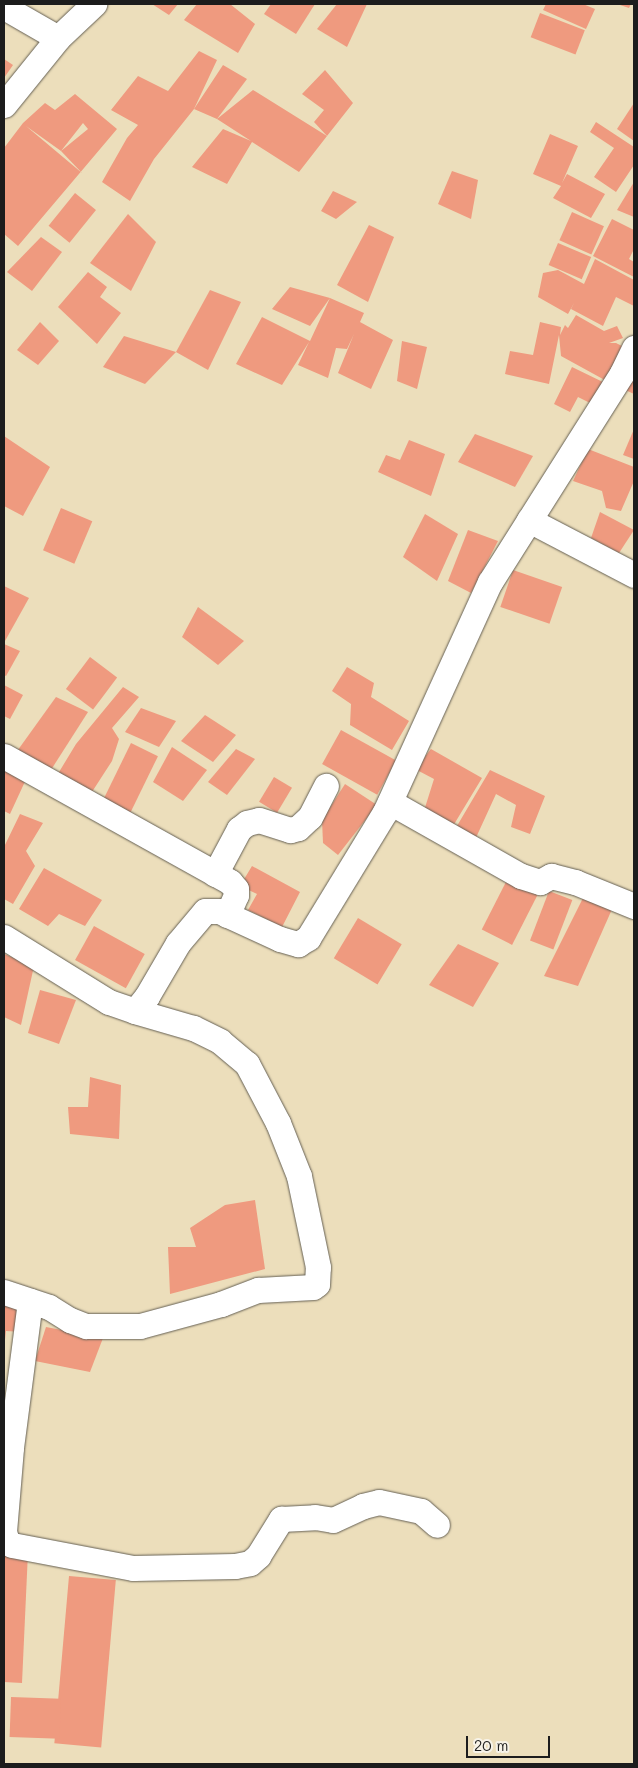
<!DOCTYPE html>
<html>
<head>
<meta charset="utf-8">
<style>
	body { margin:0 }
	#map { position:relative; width:638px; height:1768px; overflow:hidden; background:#ecdebb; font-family:Mali,sans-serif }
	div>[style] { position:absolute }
	.building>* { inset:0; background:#ef9a7f; transform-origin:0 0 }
	.roads { filter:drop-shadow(0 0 1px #656054) drop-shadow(0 0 1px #656054) }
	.minor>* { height:25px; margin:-12.5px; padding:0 12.5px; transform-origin:12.5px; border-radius:12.5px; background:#fff }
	span { translate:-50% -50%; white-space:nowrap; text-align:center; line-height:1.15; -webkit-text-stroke:5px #f7f3e8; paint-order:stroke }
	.frame { position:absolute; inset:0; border:5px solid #1c1c1c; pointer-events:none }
	.scale { position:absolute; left:466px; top:1736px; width:84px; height:22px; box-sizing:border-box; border:2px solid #1c1c1c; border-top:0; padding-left:6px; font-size:15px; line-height:18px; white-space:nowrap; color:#1c1c1c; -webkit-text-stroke:4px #f7f3e8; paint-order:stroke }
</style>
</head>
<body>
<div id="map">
	<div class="building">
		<i style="clip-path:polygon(152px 4px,178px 4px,169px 15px)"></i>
		<i style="clip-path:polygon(197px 4px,230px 4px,255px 24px,238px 53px,184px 20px)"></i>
		<i style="clip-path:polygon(271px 4px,315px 4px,296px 34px,264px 14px)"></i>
		<i style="clip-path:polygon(337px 4px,367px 4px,347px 47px,317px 29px)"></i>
		<i style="clip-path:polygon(546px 4px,583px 4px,595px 9px,586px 29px,543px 10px)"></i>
		<i style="clip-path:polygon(617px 4px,631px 4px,629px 8px)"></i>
		<i style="left:540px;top:13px;width:48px;height:26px;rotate:21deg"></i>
		<i style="clip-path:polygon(199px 51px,217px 60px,194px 109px,154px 159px,130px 201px,102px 182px,127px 138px,138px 125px,111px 110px,138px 76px,168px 91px)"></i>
		<i style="clip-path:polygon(4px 59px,13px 65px,4px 78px)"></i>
		<i style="clip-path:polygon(223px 65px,247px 79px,217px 119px,253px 90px,327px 136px,299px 172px,252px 142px,227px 184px,192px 167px,223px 129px,251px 141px,217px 119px,194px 109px)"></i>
		<i style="clip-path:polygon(325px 70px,353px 103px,327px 136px,314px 122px,324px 110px,302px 94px)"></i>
		<i style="clip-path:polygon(evenodd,75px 94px,117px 129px,18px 246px,4px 234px,4px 148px,23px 123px,45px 103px,55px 110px,75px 94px,83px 123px,88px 129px,61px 151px,83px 123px,75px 94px,26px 126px,61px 151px,82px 173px,26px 126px)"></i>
		<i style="clip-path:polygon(634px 103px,634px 141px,617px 129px)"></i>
		<i style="clip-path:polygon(596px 122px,634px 147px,634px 165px,616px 192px,594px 177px,614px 148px,590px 132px)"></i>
		<i style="clip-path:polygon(550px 134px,578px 146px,562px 183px,567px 174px,605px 194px,591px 218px,553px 198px,561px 186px,533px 174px)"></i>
		<i style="clip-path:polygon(452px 171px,478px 180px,471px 219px,438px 204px)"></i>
		<i style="clip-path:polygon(634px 182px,634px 217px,617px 210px)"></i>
		<i style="clip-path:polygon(333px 191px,357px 202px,336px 219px,321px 211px)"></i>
		<i style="left:75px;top:193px;width:27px;height:42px;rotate:39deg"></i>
		<i style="left:572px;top:212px;width:35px;height:31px;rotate:24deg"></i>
		<i style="clip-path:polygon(128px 214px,156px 242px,131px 291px,90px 263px)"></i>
		<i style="clip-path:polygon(612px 219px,634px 230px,634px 249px,629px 259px,634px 262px,634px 277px,593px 256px)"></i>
		<i style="clip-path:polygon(369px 225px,394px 237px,368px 302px,337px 285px)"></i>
		<i style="clip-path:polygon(41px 237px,62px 252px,32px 291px,7px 272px)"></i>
		<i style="left:558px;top:243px;width:36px;height:24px;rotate:23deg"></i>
		<i style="clip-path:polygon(595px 259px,634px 280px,634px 306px,616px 297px,603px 326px,571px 309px,574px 303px,568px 314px,538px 297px,543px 273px,558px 270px,584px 284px)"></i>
		<i style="clip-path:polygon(88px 272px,107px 287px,100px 297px,121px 313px,97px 344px,58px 307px)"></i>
		<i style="clip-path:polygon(290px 287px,330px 298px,364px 313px,360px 322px,393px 340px,371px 389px,338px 373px,354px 334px,347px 349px,336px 348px,328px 378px,298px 365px,309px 342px,282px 385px,236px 364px,262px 317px,310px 341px,330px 298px,310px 326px,272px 309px)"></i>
		<i style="clip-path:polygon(210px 290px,241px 302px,208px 370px,176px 352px)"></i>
		<i style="clip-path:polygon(576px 315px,604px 331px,617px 326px,623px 338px,609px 343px,616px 343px,630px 350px,612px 384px,561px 356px,559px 335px,549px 384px,505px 374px,510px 351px,533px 355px,540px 322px,561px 327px,560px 335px,565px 325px,568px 328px)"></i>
		<i style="clip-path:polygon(40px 322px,59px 341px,38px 365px,17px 350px)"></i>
		<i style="clip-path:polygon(124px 336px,176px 352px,145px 384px,103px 367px)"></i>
		<i style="clip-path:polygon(402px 341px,427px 347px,417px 389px,397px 381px)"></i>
		<i style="clip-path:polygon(634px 360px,634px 394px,621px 388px)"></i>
		<i style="clip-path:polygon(572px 367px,607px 384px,596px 406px,578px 397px,570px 412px,554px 404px)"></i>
		<i style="clip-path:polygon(634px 429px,634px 459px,623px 455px)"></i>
		<i style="clip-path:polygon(475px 434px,533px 456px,515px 487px,458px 462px)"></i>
		<i style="clip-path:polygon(4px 436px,50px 467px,23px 516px,4px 506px)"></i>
		<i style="clip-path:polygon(409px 440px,445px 454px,431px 496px,378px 472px,386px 455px,400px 460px)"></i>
		<i style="clip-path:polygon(588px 449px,634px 467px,634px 481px,621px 511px,606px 508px,602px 491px,573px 481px)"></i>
		<i style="left:61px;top:508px;width:34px;height:46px;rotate:23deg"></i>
		<i style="clip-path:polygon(600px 512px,634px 530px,619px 553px,591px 538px)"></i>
		<i style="clip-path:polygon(425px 514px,458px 534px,437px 581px,403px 557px)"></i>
		<i style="clip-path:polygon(468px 530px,498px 541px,471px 593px,448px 581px)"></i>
		<i style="left:513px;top:570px;width:52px;height:39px;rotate:19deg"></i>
		<i style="clip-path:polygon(4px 586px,29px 598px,5px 641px,4px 640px)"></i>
		<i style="clip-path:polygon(198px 607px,244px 641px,218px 665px,182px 637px)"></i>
		<i style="clip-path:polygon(4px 644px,20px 651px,6px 676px,4px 675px)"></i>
		<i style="left:90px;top:657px;width:34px;height:40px;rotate:37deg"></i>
		<i style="clip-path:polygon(347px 667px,374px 683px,371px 697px,409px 721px,392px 750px,350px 725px,351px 704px,332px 691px)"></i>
		<i style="clip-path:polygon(4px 685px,23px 695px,10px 719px,4px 716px)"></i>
		<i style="clip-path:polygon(123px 687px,139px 697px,112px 728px,119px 739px,112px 761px,90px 795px,56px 777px,76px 744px)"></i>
		<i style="clip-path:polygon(56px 697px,88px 712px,49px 773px,15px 754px)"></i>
		<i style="clip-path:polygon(141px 708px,176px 721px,159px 747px,125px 732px)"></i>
		<i style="clip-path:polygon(205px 715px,236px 735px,213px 762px,181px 741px)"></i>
		<i style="left:341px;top:730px;width:63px;height:39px;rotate:29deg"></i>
		<i style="left:131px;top:743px;width:30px;height:68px;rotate:26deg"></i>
		<i style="clip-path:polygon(172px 747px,207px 770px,183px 801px,153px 782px)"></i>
		<i style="clip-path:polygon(236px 749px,255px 759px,227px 795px,208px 782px)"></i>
		<i style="clip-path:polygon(431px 749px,482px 778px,453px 826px,423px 814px,434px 779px,415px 769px)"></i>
		<i style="clip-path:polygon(4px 763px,28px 775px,10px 814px,4px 811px)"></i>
		<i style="clip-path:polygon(490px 770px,545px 796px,530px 834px,511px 827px,516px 805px,496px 794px,474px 842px,454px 831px)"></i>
		<i style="left:274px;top:777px;width:21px;height:29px;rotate:31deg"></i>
		<i style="clip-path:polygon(345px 784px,377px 805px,338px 855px,323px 843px,322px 820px)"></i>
		<i style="clip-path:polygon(20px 814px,43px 823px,26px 851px,35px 866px,13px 904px,4px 899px,4px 847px)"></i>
		<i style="clip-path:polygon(252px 866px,300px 892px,282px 927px,248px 910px,257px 894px,240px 886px)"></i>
		<i style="clip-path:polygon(44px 868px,102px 900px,85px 926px,59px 914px,48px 926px,19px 909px)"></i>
		<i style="left:509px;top:876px;width:34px;height:60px;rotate:27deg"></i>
		<i style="left:549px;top:891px;width:25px;height:53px;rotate:21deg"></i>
		<i style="clip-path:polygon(584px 896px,613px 907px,578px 986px,544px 976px)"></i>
		<i style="left:358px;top:918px;width:51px;height:47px;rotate:31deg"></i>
		<i style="left:94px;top:926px;width:58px;height:39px;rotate:29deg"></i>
		<i style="clip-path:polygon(458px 944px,499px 963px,473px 1007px,429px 985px)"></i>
		<i style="clip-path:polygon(4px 954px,34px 966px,21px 1025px,4px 1017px)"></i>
		<i style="clip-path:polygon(40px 990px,76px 1000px,59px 1044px,28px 1033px)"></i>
		<i style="clip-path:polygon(90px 1077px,121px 1085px,119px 1139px,70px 1134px,68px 1107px,88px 1107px)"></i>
		<i style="clip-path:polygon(255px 1200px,265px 1269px,170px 1294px,168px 1247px,196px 1247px,190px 1228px,225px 1205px)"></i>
		<i style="clip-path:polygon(4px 1300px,25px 1302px,23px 1332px,6px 1331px,5px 1340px)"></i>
		<i style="clip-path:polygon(46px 1327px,103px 1338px,90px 1372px,35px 1361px)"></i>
		<i style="clip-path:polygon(28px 1552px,22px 1683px,4px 1682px,4px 1553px)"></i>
		<i style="left:69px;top:1576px;width:47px;height:168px;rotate:5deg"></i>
		<i style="left:11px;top:1697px;width:50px;height:40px;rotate:2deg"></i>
	</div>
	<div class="roads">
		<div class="minor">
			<i style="left:4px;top:7px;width:62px;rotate:29.9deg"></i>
			<i style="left:4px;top:105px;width:86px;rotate:-51.1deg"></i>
			<i style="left:58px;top:38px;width:50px;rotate:-43.4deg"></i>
			<i style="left:529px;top:520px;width:119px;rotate:27.6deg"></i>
			<i style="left:4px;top:756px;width:259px;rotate:29.1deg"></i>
			<i style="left:230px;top:882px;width:9px;rotate:49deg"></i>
			<i style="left:236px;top:889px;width:6px;rotate:90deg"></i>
			<i style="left:236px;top:895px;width:22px;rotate:114deg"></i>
			<i style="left:390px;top:802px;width:150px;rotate:29.5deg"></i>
			<i style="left:521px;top:876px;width:20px;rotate:18deg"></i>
			<i style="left:540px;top:882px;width:13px;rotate:-29deg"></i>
			<i style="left:551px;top:876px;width:25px;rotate:14deg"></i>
			<i style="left:575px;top:882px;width:64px;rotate:22.1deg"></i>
			<i style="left:215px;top:874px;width:51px;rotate:-61.9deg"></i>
			<i style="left:239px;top:829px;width:10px;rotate:-37deg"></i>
			<i style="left:247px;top:823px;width:12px;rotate:-14deg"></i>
			<i style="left:259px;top:820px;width:33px;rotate:18deg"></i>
			<i style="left:290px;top:830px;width:8px;rotate:-14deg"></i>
			<i style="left:298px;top:828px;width:16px;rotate:-43deg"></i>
			<i style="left:310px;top:817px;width:35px;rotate:-63deg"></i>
			<i style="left:4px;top:937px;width:123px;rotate:31.8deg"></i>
			<i style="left:109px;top:1002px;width:28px;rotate:19deg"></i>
			<i style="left:135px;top:1011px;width:19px;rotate:-51deg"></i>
			<i style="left:147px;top:996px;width:61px;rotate:-59.7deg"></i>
			<i style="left:178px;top:943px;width:42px;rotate:-49.8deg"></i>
			<i style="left:205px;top:911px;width:14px"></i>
			<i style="left:219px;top:911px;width:67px;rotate:24.7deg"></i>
			<i style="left:280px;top:939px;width:19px;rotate:16deg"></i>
			<i style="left:298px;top:944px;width:12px;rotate:-31deg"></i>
			<i style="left:308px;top:938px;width:148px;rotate:-58.6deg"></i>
			<i style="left:385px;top:812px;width:253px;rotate:-65.5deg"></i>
			<i style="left:490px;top:582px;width:247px;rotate:-57.7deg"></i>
			<i style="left:622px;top:373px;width:28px;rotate:-64deg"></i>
			<i style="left:4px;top:1292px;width:47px;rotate:18.4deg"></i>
			<i style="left:49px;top:1307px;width:25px;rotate:32deg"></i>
			<i style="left:70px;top:1320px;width:17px;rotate:21deg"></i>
			<i style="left:86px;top:1326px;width:54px"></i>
			<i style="left:140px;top:1326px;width:84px;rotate:-15.2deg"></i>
			<i style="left:221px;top:1304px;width:40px;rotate:-21deg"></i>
			<i style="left:258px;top:1290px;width:55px;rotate:-3.1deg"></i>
			<i style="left:313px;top:1287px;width:5px;rotate:-37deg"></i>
			<i style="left:317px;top:1284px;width:17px;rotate:-87deg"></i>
			<i style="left:318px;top:1267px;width:93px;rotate:-101.8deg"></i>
			<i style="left:299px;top:1176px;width:57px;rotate:-111.6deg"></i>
			<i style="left:278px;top:1123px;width:67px;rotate:-117.7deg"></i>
			<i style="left:247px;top:1064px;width:35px;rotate:-140deg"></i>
			<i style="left:220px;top:1041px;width:30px;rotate:-154deg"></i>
			<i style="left:193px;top:1028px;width:60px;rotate:-163.7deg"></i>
			<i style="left:30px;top:1301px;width:148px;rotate:97.4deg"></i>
			<i style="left:11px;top:1448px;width:84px;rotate:94.8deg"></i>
			<i style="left:4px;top:1532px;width:9px;rotate:72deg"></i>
			<i style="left:7px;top:1541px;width:6px;rotate:39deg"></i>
			<i style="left:12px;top:1545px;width:123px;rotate:10.8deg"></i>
			<i style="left:133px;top:1568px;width:102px;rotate:-1.1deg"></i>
			<i style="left:235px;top:1566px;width:15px;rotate:-11deg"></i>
			<i style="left:250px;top:1563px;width:11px;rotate:-41deg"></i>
			<i style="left:258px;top:1556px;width:44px;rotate:-58.1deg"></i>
			<i style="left:281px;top:1519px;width:34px;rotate:-3deg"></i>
			<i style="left:315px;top:1517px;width:18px;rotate:9deg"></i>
			<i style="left:333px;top:1520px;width:33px;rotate:-25deg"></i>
			<i style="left:363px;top:1506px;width:16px;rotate:-14deg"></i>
			<i style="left:379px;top:1502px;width:43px;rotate:12.1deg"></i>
			<i style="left:421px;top:1511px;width:21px;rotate:41deg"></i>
		</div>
	</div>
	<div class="frame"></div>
	<div class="scale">20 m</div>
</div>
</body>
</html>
